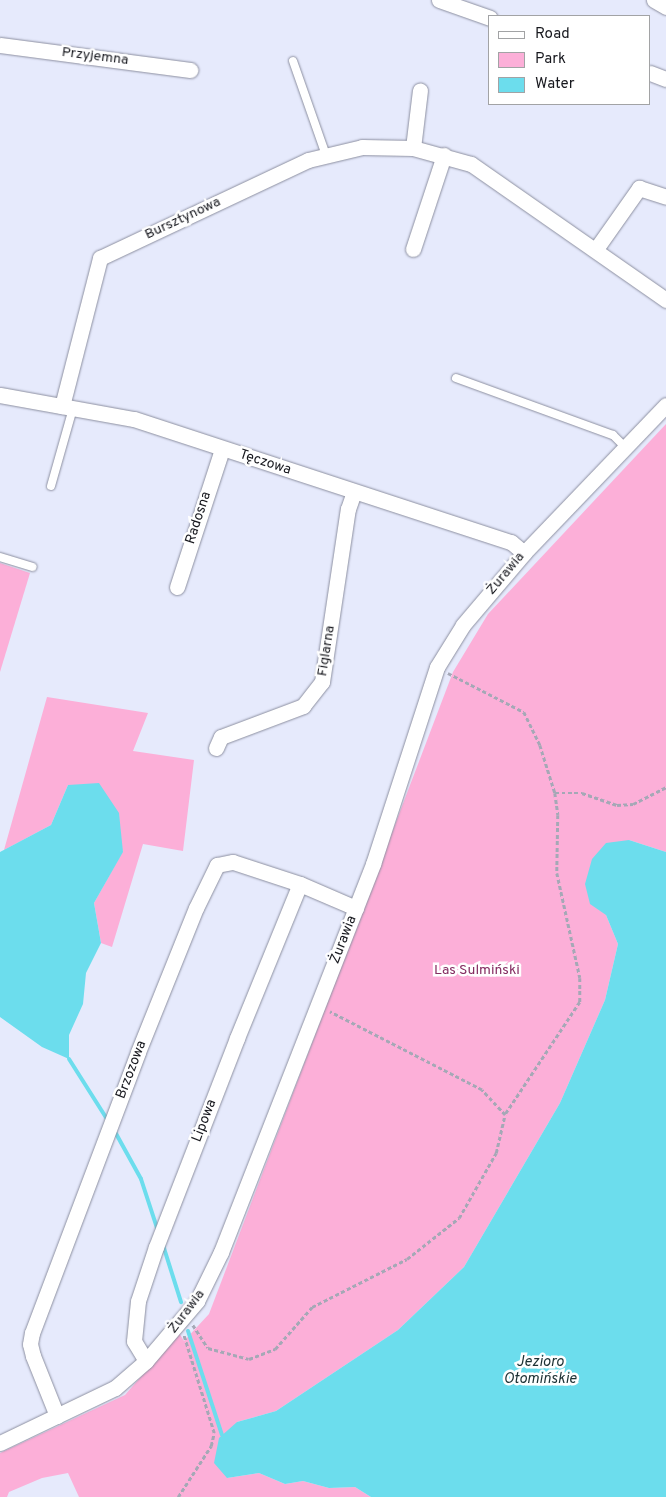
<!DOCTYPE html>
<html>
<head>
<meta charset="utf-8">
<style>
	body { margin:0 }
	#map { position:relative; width:666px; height:1497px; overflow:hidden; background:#e6eafc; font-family:Overpass,sans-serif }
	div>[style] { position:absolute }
	.green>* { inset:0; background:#fcafd8 }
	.water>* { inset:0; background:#6cdded }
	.stream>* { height:4px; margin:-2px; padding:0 2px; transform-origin:2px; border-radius:2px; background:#6cdded }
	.path>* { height:2.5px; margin-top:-1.25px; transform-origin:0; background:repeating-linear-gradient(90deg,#a5a8b6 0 4px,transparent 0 6.5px) }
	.roads { filter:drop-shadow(0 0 1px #8c8fa0) drop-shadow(0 0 1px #8c8fa0) }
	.lane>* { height:8px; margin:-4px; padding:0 4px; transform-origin:4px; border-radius:4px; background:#fff }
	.street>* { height:15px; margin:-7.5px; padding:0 7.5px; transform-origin:7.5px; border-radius:7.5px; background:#fff }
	span { translate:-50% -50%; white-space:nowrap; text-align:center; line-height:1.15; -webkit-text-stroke:5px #fff; paint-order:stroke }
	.street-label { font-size:14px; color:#17181e }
	.park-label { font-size:14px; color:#852d62 }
	.water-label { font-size:15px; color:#1d3134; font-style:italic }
	.legend { position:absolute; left:488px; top:15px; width:162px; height:90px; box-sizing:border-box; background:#fff; border:1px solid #a2a3a5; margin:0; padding:6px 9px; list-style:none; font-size:15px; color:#17181e }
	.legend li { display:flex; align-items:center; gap:10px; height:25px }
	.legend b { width:25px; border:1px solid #a2a3a5 }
</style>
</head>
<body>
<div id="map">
	<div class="green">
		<i style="clip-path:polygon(666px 424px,666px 852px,629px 840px,606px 915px,618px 944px,605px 1000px,560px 1103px,464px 1267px,398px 1330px,276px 1411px,237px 1422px,227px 1478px,259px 1473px,285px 1484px,303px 1481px,329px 1488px,355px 1487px,371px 1497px,79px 1497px,68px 1473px,42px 1478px,9px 1492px,7px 1497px,0 1497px,0 1453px,125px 1395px,179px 1333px,184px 1341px,209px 1314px,453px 672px,488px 614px)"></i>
		<i style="clip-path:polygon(0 563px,30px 573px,0 672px)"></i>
		<i style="clip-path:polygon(47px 697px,148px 713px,133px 751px,194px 760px,183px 851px,143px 844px,112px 947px,101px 943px,94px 903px,123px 851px,68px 785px,51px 825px,4px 850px)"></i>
	</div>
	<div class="water">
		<i style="clip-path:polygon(99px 783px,119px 813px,123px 852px,94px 903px,101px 943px,86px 973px,83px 1004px,69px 1035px,69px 1059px,42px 1047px,0 1017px,0 852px,51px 825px,68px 785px)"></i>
		<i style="clip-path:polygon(629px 840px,666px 852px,666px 1497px,371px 1497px,355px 1487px,329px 1488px,303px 1481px,285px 1484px,259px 1473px,227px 1478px,214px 1463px,219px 1438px,237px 1422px,276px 1411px,398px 1330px,464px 1267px,560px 1103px,605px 1000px,618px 944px,606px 915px,590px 904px,585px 884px,592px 859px,606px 843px)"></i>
	</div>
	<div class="stream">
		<i style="left:69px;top:1059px;width:71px;rotate:57.7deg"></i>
		<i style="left:114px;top:1130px;width:56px;rotate:61.1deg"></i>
		<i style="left:141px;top:1179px;width:52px;rotate:71.9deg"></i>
		<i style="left:163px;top:1245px;width:60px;rotate:72.5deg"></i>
		<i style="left:188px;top:1331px;width:109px;rotate:71.9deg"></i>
	</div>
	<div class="path">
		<i style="left:448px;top:673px;width:85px;rotate:27.2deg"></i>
		<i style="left:524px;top:712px;width:37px;rotate:64deg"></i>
		<i style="left:540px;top:745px;width:50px;rotate:72.6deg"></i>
		<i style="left:555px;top:793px;width:22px;rotate:82deg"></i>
		<i style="left:558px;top:815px;width:58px;rotate:91deg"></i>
		<i style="left:557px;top:873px;width:107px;rotate:77.6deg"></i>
		<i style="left:580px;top:978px;width:24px;rotate:90deg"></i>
		<i style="left:580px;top:1002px;width:136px;rotate:123.6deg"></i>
		<i style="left:555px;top:793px;width:27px"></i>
		<i style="left:582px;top:793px;width:37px;rotate:19deg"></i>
		<i style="left:617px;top:805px;width:16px;rotate:-4deg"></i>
		<i style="left:633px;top:804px;width:37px;rotate:-27deg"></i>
		<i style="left:193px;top:1325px;width:27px;rotate:57deg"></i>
		<i style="left:208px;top:1348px;width:42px;rotate:15deg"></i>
		<i style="left:249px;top:1359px;width:28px;rotate:-21deg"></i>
		<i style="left:275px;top:1349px;width:56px;rotate:-48.6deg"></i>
		<i style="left:312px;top:1307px;width:106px;rotate:-26.8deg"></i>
		<i style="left:407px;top:1259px;width:66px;rotate:-38.3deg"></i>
		<i style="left:459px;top:1218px;width:75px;rotate:-60.4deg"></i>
		<i style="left:496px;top:1153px;width:39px;rotate:-77deg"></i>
		<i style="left:505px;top:1115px;width:34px;rotate:-133deg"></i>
		<i style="left:482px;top:1090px;width:171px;rotate:-152.8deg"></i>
		<i style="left:178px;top:1497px;width:61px;rotate:-57.1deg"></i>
		<i style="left:211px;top:1446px;width:13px;rotate:-77deg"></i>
		<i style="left:214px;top:1433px;width:102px;rotate:-107.2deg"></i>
	</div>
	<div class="roads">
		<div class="lane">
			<i style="left:293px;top:61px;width:100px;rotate:70.7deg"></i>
			<i style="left:456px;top:378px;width:167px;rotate:20deg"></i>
			<i style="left:613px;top:435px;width:17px;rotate:45deg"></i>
			<i style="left:51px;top:486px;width:81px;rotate:-74.2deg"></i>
			<i style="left:0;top:557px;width:34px;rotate:17deg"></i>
		</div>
		<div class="street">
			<i style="left:439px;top:0;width:54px;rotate:19.4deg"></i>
			<i style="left:654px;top:0;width:14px;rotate:30deg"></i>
			<i style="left:0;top:45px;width:192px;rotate:7.5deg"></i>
			<i style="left:650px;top:73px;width:17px;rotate:21deg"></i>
			<i style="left:413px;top:148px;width:58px;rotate:-83.1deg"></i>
			<i style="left:413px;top:249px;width:99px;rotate:-71.7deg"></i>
			<i style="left:596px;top:249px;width:75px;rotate:-54.8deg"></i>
			<i style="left:639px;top:188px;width:28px;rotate:18deg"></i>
			<i style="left:0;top:395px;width:136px;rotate:10.2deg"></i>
			<i style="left:134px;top:419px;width:397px;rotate:18.1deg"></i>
			<i style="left:511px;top:542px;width:17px;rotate:40deg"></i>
			<i style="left:62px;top:406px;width:153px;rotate:-75.6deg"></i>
			<i style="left:100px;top:258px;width:230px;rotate:-25.2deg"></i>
			<i style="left:308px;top:160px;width:56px;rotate:-13.5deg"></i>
			<i style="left:362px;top:147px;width:51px;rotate:1.1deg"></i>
			<i style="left:413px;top:148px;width:60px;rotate:15.4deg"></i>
			<i style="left:471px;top:164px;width:238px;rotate:34.9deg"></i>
			<i style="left:177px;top:587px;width:145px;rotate:-71.9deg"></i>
			<i style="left:216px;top:748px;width:12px;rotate:-66deg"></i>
			<i style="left:221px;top:737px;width:88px;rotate:-20.7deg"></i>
			<i style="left:303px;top:706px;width:31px;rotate:-52deg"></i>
			<i style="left:322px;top:682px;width:175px;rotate:-81.5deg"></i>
			<i style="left:348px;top:509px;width:18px;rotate:-71deg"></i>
			<i style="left:146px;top:1361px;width:23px;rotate:-121deg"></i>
			<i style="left:134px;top:1341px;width:40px;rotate:-84.3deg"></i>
			<i style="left:138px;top:1301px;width:57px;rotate:-71.6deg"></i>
			<i style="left:156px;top:1247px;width:224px;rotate:-68.8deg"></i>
			<i style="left:237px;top:1038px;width:166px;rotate:-67.8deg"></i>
			<i style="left:57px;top:1416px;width:65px;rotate:-111.8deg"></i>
			<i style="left:33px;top:1356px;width:12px;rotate:-104deg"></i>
			<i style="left:30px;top:1344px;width:11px;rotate:-80deg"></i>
			<i style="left:32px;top:1333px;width:300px;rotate:-69.3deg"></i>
			<i style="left:138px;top:1052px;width:155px;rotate:-68.1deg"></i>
			<i style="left:196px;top:908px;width:48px;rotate:-64deg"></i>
			<i style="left:217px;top:865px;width:16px;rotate:-11deg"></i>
			<i style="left:233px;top:862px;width:71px;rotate:18.2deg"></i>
			<i style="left:300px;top:884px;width:61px;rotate:23.2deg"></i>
			<i style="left:0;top:1443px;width:127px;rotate:-25.6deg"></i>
			<i style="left:115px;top:1388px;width:41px;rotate:-41.1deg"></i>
			<i style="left:146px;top:1361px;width:79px;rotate:-49.6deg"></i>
			<i style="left:197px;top:1301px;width:55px;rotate:-63.9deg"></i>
			<i style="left:221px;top:1252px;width:417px;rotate:-68.6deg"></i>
			<i style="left:373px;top:864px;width:207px;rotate:-72deg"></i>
			<i style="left:437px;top:667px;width:49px;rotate:-58.2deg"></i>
			<i style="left:463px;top:625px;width:94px;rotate:-49.7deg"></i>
			<i style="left:524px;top:553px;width:205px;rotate:-46.2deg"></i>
		</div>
	</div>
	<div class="street-label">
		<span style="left:95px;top:57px;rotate:7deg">Przyjemna</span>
		<span style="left:183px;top:219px;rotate:-25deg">Bursztynowa</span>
		<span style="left:265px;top:463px;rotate:18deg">Tęczowa</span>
		<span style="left:199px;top:518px;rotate:-72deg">Radosna</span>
		<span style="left:506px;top:574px;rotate:-50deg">Żurawia</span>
		<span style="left:327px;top:651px;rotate:-81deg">Figlarna</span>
		<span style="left:344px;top:940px;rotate:-69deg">Żurawia</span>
		<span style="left:132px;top:1070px;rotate:-69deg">Brzozowa</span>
		<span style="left:205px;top:1121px;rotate:-69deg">Lipowa</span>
		<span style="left:187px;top:1312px;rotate:-53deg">Żurawia</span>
	</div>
	<div class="park-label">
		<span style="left:477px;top:971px">Las Sulmiński</span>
	</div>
	<div class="water-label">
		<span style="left:540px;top:1371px">Jezioro<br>Otomińskie</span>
	</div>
	<ul class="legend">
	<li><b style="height:6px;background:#fff"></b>Road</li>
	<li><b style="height:14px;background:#fcafd8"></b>Park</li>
	<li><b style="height:14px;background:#6cdded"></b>Water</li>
	</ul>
</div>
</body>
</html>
